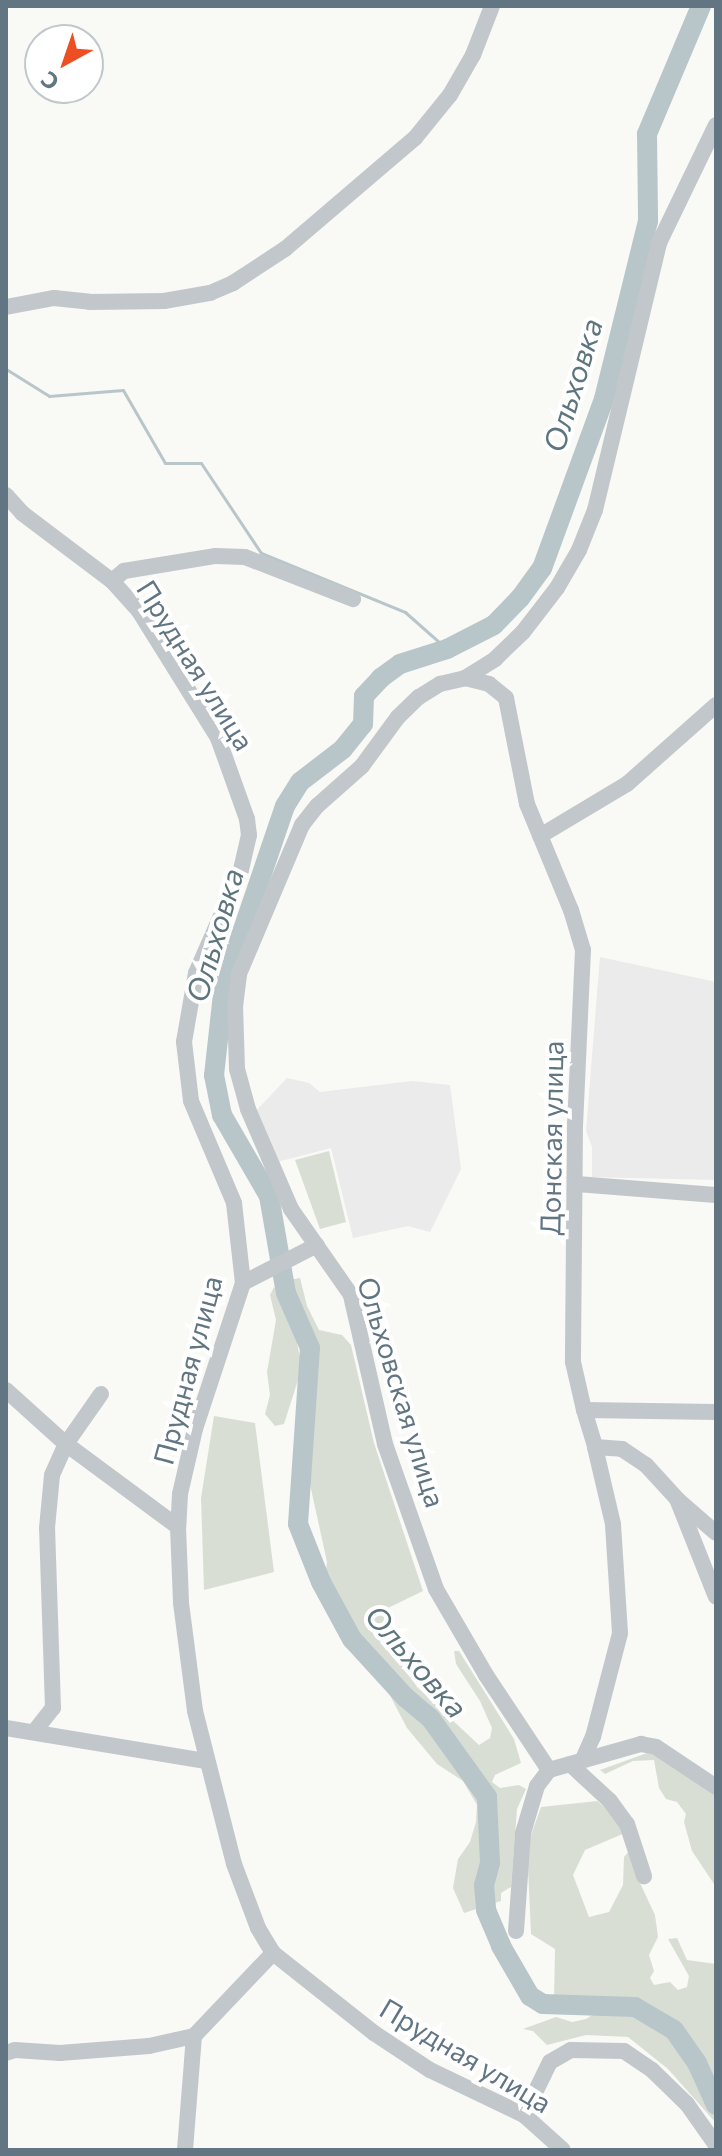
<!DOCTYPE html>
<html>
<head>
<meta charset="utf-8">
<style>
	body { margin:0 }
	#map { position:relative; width:722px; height:2156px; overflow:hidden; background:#f9f9f6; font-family:Commissioner,sans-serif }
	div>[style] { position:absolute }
	.built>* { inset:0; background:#eaebea }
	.green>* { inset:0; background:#d9ded5 }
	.stream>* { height:3px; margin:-1.5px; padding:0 1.5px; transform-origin:1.5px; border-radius:1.5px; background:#b8c6ca }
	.river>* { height:20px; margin:-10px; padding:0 10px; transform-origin:10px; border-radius:10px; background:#b8c6ca }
	.minor>* { height:16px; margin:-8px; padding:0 8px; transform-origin:8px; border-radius:8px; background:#c2c7cb }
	span { translate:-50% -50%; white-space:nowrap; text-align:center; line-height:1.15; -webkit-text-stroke:8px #fff; paint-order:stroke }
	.street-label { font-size:28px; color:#627583 }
	.water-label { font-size:30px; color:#5d757d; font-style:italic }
	.frame { position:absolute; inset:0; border:8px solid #627583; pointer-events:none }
	.north { position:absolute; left:24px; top:24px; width:80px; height:80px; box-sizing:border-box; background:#fff; border:2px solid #c0c8cd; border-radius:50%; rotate:220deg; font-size:22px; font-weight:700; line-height:32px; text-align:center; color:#627583 }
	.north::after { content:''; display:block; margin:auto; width:28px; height:36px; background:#ee4f22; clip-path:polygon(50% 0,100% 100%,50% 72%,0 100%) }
</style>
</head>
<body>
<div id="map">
	<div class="built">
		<i style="clip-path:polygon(600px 957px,716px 982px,716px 1180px,592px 1177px,592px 1147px,586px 1131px)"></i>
		<i style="clip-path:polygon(287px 1078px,309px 1083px,320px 1092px,412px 1081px,450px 1085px,461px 1169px,430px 1232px,408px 1226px,353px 1238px,331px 1148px,277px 1162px,254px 1113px)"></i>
	</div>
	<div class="green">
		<i style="clip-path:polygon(329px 1151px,346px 1222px,320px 1229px,295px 1160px)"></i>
		<i style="clip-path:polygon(300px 1278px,307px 1306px,319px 1330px,342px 1335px,351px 1345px,374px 1443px,423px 1591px,388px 1608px,380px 1630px,417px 1687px,479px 1745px,490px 1738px,492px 1728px,480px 1701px,456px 1664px,454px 1651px,459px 1651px,514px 1739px,521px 1763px,495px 1775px,492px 1782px,500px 1788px,519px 1785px,526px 1789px,517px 1809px,511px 1887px,501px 1893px,501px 1901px,464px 1913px,453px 1888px,458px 1859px,470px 1842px,476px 1822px,477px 1805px,463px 1781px,437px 1764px,407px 1728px,384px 1684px,384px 1667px,356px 1635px,325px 1578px,327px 1562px,308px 1475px,317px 1355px,289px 1280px)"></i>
		<i style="clip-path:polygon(274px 1287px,293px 1322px,300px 1358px,298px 1380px,284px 1424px,275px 1426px,265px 1414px,270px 1395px,267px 1372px,276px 1320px,270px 1295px)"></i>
		<i style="clip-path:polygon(214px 1416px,255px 1423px,274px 1572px,204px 1590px,201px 1498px)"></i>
		<i style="clip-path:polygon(647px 1753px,659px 1756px,716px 1795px,716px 1887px,692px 1851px,684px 1822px,686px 1814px,677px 1802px,666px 1799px,659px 1788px,654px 1760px,633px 1761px,605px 1774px,600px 1770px)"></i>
		<i style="clip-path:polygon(597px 1801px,612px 1813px,625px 1833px,585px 1850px,573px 1875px,589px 1917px,609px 1912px,623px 1885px,624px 1857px,631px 1849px,640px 1883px,655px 1915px,658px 1937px,649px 1955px,654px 1971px,650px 1978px,654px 1985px,670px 1982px,678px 1990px,687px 1987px,689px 1976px,668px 1939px,677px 1938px,687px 1960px,716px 1964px,716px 2123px,668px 2069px,628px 2037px,586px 2035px,547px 2045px,533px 2031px,523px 2029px,556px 2017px,572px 2022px,586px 2019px,594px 2014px,600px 2001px,554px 1998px,555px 1949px,531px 1934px,527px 1846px,541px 1807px)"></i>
	</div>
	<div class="stream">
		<i style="left:6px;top:369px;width:51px;rotate:32.1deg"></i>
		<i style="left:49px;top:396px;width:74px;rotate:-4.6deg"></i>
		<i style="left:123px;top:390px;width:84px;rotate:60.1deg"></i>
		<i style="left:165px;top:463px;width:36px"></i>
		<i style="left:201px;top:463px;width:108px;rotate:56.3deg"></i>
		<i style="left:261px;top:553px;width:156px;rotate:22.3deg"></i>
		<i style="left:405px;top:612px;width:56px;rotate:41.4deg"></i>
	</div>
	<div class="river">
		<i style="left:701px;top:6px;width:139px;rotate:112.9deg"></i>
		<i style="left:647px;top:134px;width:87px;rotate:89.3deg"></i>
		<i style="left:648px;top:221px;width:183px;rotate:103.9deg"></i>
		<i style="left:604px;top:399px;width:180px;rotate:110.1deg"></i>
		<i style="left:542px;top:568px;width:37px;rotate:126deg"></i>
		<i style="left:520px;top:598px;width:37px;rotate:134deg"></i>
		<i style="left:494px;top:625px;width:53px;rotate:152.9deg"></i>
		<i style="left:447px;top:649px;width:49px;rotate:162.3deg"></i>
		<i style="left:400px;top:664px;width:24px;rotate:144deg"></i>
		<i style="left:381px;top:678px;width:25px;rotate:133deg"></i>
		<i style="left:364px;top:696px;width:28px;rotate:92deg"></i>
		<i style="left:363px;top:724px;width:32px;rotate:129deg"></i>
		<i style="left:343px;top:749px;width:54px;rotate:142.5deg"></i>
		<i style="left:300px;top:782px;width:28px;rotate:122deg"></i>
		<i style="left:285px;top:806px;width:189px;rotate:108.8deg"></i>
		<i style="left:224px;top:985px;width:91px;rotate:96.3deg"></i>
		<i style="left:214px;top:1075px;width:41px;rotate:78.7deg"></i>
		<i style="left:222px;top:1115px;width:94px;rotate:59.9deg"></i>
		<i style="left:269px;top:1196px;width:98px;rotate:80.1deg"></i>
		<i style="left:286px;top:1293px;width:60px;rotate:66.4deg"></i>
		<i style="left:310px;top:1348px;width:176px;rotate:93.9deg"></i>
		<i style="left:298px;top:1524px;width:62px;rotate:68.4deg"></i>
		<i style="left:321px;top:1582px;width:65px;rotate:61.5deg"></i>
		<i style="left:352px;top:1639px;width:79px;rotate:47.6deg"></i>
		<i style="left:405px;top:1697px;width:34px;rotate:40deg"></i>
		<i style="left:431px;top:1719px;width:96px;rotate:54.3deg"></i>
		<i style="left:487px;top:1797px;width:66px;rotate:87.4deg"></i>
		<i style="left:490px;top:1863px;width:23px;rotate:105deg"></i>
		<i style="left:484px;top:1885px;width:25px;rotate:85deg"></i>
		<i style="left:486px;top:1910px;width:39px;rotate:67deg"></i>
		<i style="left:501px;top:1946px;width:58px;rotate:59.9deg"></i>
		<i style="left:530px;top:1996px;width:15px;rotate:32deg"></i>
		<i style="left:543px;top:2004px;width:92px;rotate:1.9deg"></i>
		<i style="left:635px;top:2007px;width:45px;rotate:30.5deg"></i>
		<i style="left:674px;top:2030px;width:40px;rotate:55.1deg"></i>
		<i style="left:697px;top:2063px;width:46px;rotate:65.7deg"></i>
	</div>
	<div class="minor">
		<i style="left:6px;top:307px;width:49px;rotate:-10.6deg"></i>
		<i style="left:54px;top:298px;width:36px;rotate:6deg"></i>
		<i style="left:90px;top:302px;width:74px;rotate:-0.8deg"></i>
		<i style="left:164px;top:301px;width:47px;rotate:-9.9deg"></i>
		<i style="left:210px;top:293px;width:25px;rotate:-23deg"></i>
		<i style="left:233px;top:283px;width:62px;rotate:-33.2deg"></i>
		<i style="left:285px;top:249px;width:171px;rotate:-40.5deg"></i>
		<i style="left:415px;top:138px;width:55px;rotate:-50.9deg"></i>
		<i style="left:450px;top:95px;width:46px;rotate:-60.1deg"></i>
		<i style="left:473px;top:55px;width:53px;rotate:-68.8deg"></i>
		<i style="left:6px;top:495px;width:24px;rotate:48deg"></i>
		<i style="left:22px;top:513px;width:113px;rotate:37.1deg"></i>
		<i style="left:112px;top:581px;width:40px;rotate:48deg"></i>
		<i style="left:139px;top:611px;width:150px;rotate:58.1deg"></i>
		<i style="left:218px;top:738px;width:86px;rotate:70.3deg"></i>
		<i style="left:247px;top:819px;width:16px;rotate:83deg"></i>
		<i style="left:249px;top:835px;width:36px;rotate:103deg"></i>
		<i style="left:241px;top:870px;width:112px;rotate:113.6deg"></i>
		<i style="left:196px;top:973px;width:70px;rotate:99.9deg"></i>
		<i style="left:184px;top:1042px;width:59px;rotate:83.2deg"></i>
		<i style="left:191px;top:1101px;width:111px;rotate:67.1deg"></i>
		<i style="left:234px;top:1203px;width:81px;rotate:83.6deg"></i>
		<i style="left:243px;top:1283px;width:154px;rotate:108.2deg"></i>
		<i style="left:195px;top:1429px;width:67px;rotate:103deg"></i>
		<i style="left:180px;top:1494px;width:33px;rotate:93deg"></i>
		<i style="left:178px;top:1527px;width:76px;rotate:87.7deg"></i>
		<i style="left:181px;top:1603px;width:109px;rotate:82.6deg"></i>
		<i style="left:195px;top:1711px;width:158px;rotate:75.7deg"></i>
		<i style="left:234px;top:1864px;width:68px;rotate:69.4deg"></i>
		<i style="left:258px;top:1928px;width:29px;rotate:59deg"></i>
		<i style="left:273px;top:1953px;width:129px;rotate:38.4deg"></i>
		<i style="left:374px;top:2033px;width:67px;rotate:33.5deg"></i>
		<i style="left:430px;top:2070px;width:104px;rotate:25.6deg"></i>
		<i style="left:524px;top:2115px;width:52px;rotate:41.9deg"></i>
		<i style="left:112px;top:581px;width:16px;rotate:-40deg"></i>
		<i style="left:124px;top:571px;width:93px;rotate:-9.3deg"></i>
		<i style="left:216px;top:556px;width:29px;rotate:2deg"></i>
		<i style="left:245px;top:557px;width:116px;rotate:21.3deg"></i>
		<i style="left:465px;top:678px;width:36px;rotate:-32deg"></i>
		<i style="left:495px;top:659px;width:39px;rotate:-44deg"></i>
		<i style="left:523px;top:632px;width:56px;rotate:-52.3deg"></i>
		<i style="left:557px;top:588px;width:44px;rotate:-59.9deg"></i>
		<i style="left:579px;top:550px;width:43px;rotate:-68.2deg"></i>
		<i style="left:595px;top:510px;width:275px;rotate:-76.5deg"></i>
		<i style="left:659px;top:243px;width:131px;rotate:-64.2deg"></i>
		<i style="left:540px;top:836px;width:101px;rotate:-30.9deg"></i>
		<i style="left:627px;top:784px;width:119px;rotate:-41.6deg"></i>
		<i style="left:577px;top:1184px;width:139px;rotate:4.5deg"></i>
		<i style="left:243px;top:1283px;width:83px;rotate:-27.2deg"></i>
		<i style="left:6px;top:1390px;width:81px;rotate:42deg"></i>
		<i style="left:66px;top:1444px;width:139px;rotate:36.5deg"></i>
		<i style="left:584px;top:1410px;width:132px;rotate:0.9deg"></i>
		<i style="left:678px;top:1500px;width:50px;rotate:41deg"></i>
		<i style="left:6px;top:1728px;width:203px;rotate:9.4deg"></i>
		<i style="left:34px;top:1732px;width:31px;rotate:-52deg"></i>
		<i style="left:53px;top:1708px;width:180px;rotate:-91.9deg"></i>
		<i style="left:47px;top:1528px;width:53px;rotate:-84.6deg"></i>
		<i style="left:52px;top:1475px;width:34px;rotate:-66deg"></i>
		<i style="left:66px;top:1444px;width:61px;rotate:-55deg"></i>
		<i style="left:583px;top:1759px;width:24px;rotate:-66deg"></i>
		<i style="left:593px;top:1737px;width:107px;rotate:-75.4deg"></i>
		<i style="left:620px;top:1633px;width:109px;rotate:-93.7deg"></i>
		<i style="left:613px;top:1524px;width:79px;rotate:-103.2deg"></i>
		<i style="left:570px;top:1764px;width:54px;rotate:42.8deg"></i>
		<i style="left:610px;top:1801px;width:29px;rotate:54deg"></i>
		<i style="left:627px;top:1824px;width:55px;rotate:71.9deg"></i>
		<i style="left:549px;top:1770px;width:114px;rotate:-123.6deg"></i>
		<i style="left:486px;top:1675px;width:99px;rotate:-120.2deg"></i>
		<i style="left:436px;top:1589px;width:154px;rotate:-109.4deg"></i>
		<i style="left:385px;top:1444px;width:153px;rotate:-102.9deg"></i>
		<i style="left:351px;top:1295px;width:105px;rotate:-124.9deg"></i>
		<i style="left:291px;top:1209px;width:109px;rotate:-113.3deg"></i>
		<i style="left:248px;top:1109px;width:41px;rotate:-105.4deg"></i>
		<i style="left:237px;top:1069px;width:62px;rotate:-91.8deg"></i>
		<i style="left:235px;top:1007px;width:33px;rotate:-83deg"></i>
		<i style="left:239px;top:974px;width:162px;rotate:-67.1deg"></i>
		<i style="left:302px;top:825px;width:24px;rotate:-52deg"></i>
		<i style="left:317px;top:806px;width:60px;rotate:-41.6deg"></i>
		<i style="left:362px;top:766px;width:61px;rotate:-53.7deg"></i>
		<i style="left:398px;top:717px;width:29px;rotate:-44deg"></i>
		<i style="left:419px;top:697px;width:25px;rotate:-32deg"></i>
		<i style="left:440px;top:684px;width:26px;rotate:-13deg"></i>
		<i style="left:465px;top:678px;width:25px;rotate:14deg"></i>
		<i style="left:489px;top:684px;width:22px;rotate:39deg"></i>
		<i style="left:506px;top:698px;width:108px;rotate:78.8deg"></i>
		<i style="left:527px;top:804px;width:115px;rotate:67.5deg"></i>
		<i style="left:571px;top:910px;width:42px;rotate:73.3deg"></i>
		<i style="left:583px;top:950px;width:174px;rotate:92.6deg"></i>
		<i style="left:575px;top:1124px;width:238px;rotate:90.5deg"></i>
		<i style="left:573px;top:1362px;width:49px;rotate:77.1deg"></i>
		<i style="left:584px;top:1410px;width:39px;rotate:73deg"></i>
		<i style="left:595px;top:1447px;width:27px;rotate:4deg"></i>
		<i style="left:622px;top:1449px;width:29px;rotate:34deg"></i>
		<i style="left:646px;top:1465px;width:46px;rotate:47.6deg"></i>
		<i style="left:677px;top:1499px;width:105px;rotate:68.3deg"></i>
		<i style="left:516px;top:1931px;width:98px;rotate:-85.9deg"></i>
		<i style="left:523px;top:1833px;width:49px;rotate:-73.4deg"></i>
		<i style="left:537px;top:1786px;width:20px;rotate:-53deg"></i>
		<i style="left:549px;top:1770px;width:96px;rotate:-15.8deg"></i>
		<i style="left:641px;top:1744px;width:15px;rotate:11deg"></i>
		<i style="left:656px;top:1747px;width:72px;rotate:33.7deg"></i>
		<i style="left:6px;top:2053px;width:9px;rotate:-18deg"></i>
		<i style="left:15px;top:2050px;width:45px;rotate:3.8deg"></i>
		<i style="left:60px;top:2053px;width:89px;rotate:-4.5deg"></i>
		<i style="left:149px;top:2046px;width:46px;rotate:-12.5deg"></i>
		<i style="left:524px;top:2115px;width:59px;rotate:-63.9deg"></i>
		<i style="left:550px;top:2062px;width:24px;rotate:-30deg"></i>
		<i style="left:571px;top:2050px;width:53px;rotate:1.1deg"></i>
		<i style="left:624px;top:2051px;width:34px;rotate:34deg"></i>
		<i style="left:652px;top:2070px;width:49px;rotate:44.2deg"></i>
		<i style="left:687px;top:2104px;width:50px;rotate:54.7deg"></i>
		<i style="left:185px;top:2150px;width:114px;rotate:-85.5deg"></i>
		<i style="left:194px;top:2036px;width:115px;rotate:-46.4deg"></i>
	</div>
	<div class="street-label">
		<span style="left:196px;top:665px;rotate:58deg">Прудная улица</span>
		<span style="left:551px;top:1138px;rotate:-89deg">Донская улица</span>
		<span style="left:187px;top:1370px;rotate:-75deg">Прудная улица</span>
		<span style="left:402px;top:1392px;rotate:73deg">Ольховская улица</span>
		<span style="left:466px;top:2055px;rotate:31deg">Прудная улица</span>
	</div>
	<div class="water-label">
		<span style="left:572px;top:385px;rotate:-73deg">Ольховка</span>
		<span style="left:214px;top:935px;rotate:-74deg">Ольховка</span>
		<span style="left:417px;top:1661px;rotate:49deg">Ольховка</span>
	</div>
	<div class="frame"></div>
	<div class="north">С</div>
</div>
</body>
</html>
